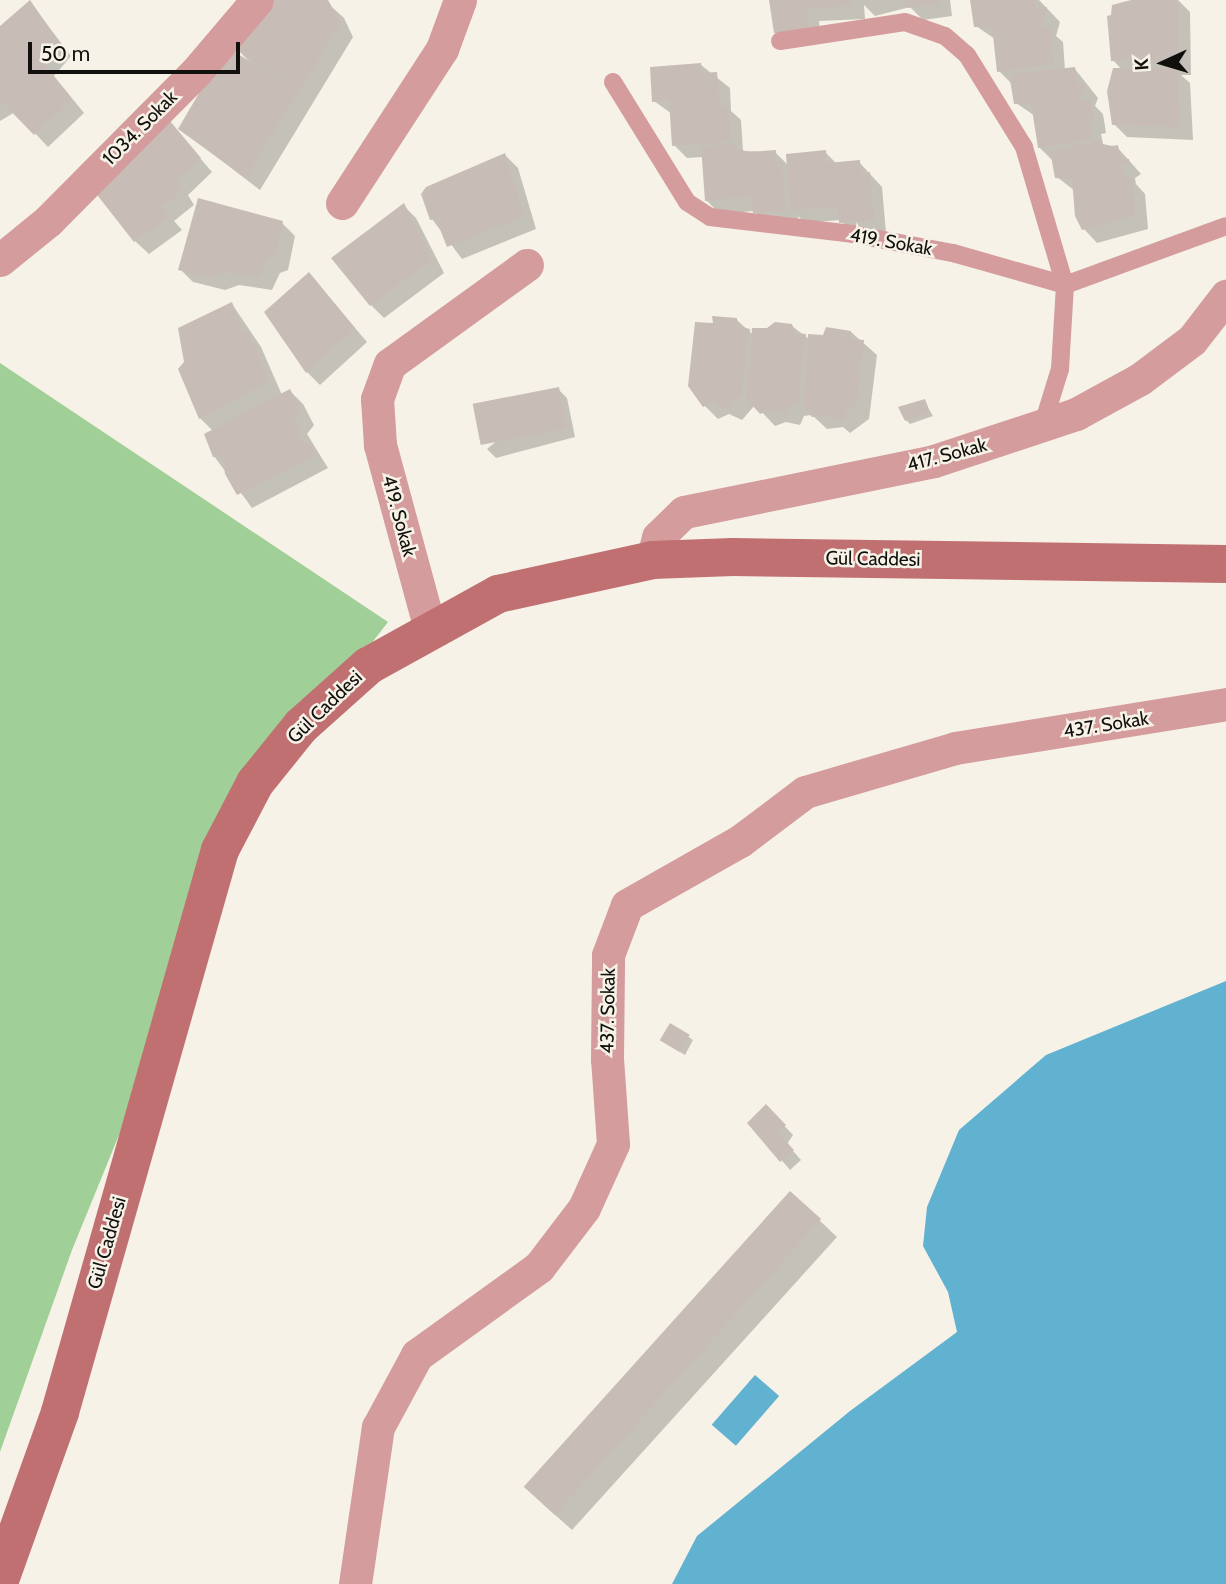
<!DOCTYPE html>
<html>
<head>
<meta charset="utf-8">
<style>
	body { margin:0 }
	#map { position:relative; width:1226px; height:1584px; overflow:hidden; background:#f6f2e7; font-family:Cabin,sans-serif }
	div>[style] { position:absolute }
	.forest>* { inset:0; background:#a1cf98 }
	.water>* { inset:0; background:#61b1d0; transform-origin:0 0 }
	.shadow>* { inset:0; background:#0003 }
	.building>* { inset:0; background:#c8bdb6; transform-origin:0 0 }
	.lane>* { height:18px; margin:-9px; padding:0 9px; transform-origin:9px; border-radius:9px; background:#d49c9c }
	.street>* { height:33px; margin:-16.5px; padding:0 16.5px; transform-origin:16.5px; border-radius:16.5px; background:#d49c9c }
	.secondary>* { height:38px; margin:-19px; padding:0 19px; transform-origin:19px; border-radius:19px; background:#c17072 }
	span { translate:-50% -50%; white-space:nowrap; text-align:center; line-height:1.15; -webkit-text-stroke:5px #f6f2e7; paint-order:stroke }
	.street-label { font-size:19px; color:#11100c }
	.north { position:absolute; left:1128px; top:28px; width:70px; height:70px; -webkit-text-stroke:5px #f6f2e7; paint-order:stroke; rotate:266deg; font-size:19px; font-weight:700; line-height:28px; text-align:center; color:#11100c }
	.north::after { content:''; display:block; margin:auto; width:24px; height:32px; background:#11100c; clip-path:polygon(50% 0,100% 100%,50% 72%,0 100%) }
	.scale { position:absolute; left:28px; top:42px; width:212px; height:32px; box-sizing:border-box; border:4px solid #11100c; border-top:0; padding-left:9px; font-size:21px; line-height:24px; white-space:nowrap; color:#11100c; -webkit-text-stroke:5px #f6f2e7; paint-order:stroke }
</style>
</head>
<body>
<div id="map">
	<div class="forest">
		<i style="clip-path:polygon(0 363px,388px 622px,262px 785px,72px 1250px,0 1452px)"></i>
	</div>
	<div class="water">
		<i style="clip-path:polygon(1226px 981px,1226px 1584px,672px 1584px,697px 1536px,850px 1411px,957px 1332px,948px 1292px,923px 1246px,927px 1207px,959px 1130px,1046px 1055px)"></i>
		<i style="left:755px;top:1375px;width:32px;height:66px;rotate:41deg"></i>
	</div>
	<div class="shadow">
		<i style="clip-path:polygon(324px 0,344px 18px,353px 37px,260px 190px,180px 129px,250px 62px,236px 48px)"></i>
		<i style="clip-path:polygon(771px 0,950px 0,952px 16px,923px 20px,910px 7px,875px 16px,864px 5px,865px 19px,819px 21px,821px 41px,788px 46px,775px 33px)"></i>
		<i style="clip-path:polygon(972px 0,1039px 0,1060px 22px,1056px 36px,1063px 42px,1065px 70px,1075px 69px,1098px 98px,1095px 106px,1103px 114px,1106px 133px,1101px 134px,1103px 144px,1117px 147px,1141px 174px,1135px 178px,1136px 184px,1145px 194px,1148px 229px,1097px 243px,1084px 229px,1075px 191px,1057px 177px,1053px 161px,1039px 147px,1035px 116px,1016px 103px,1013px 85px,999px 71px,995px 39px,976px 26px)"></i>
		<i style="clip-path:polygon(1137px 0,1178px 0,1190px 12px,1191px 75px,1181px 75px,1190px 83px,1193px 140px,1127px 137px,1114px 124px,1122px 70px,1113px 60px)"></i>
		<i style="clip-path:polygon(30px 2px,71px 56px,54px 76px,84px 113px,48px 147px,15px 112px,0 121px,0 28px)"></i>
		<i style="clip-path:polygon(701px 65px,730px 88px,731px 111px,741px 120px,743px 151px,775px 152px,788px 165px,825px 152px,837px 164px,859px 162px,882px 187px,886px 233px,854px 236px,840px 220px,805px 223px,798px 216px,799px 223px,768px 226px,754px 211px,720px 214px,707px 201px,703px 157px,687px 158px,674px 145px,672px 114px,654px 101px)"></i>
		<i style="clip-path:polygon(170px 123px,212px 172px,188px 195px,194px 205px,174px 221px,182px 230px,149px 254px,135px 241px)"></i>
		<i style="clip-path:polygon(505px 155px,518px 168px,536px 229px,462px 259px,432px 219px)"></i>
		<i style="clip-path:polygon(403px 205px,416px 218px,444px 273px,384px 318px,371px 305px)"></i>
		<i style="clip-path:polygon(282px 223px,295px 236px,288px 270px,280px 273px,272px 290px,239px 285px,225px 290px,193px 282px,180px 269px)"></i>
		<i style="clip-path:polygon(309px 274px,367px 342px,320px 385px,307px 372px)"></i>
		<i style="clip-path:polygon(232px 304px,261px 347px,282px 395px,290px 391px,303px 404px,314px 425px,307px 434px,328px 468px,252px 508px,214px 456px,213px 431px,200px 418px)"></i>
		<i style="clip-path:polygon(736px 319px,753px 335px,792px 326px,810px 340px,851px 332px,877px 355px,869px 419px,850px 433px,843px 427px,827px 429px,812px 415px,804px 416px,800px 425px,786px 422px,775px 426px,755px 405px,742px 420px,729px 414px,718px 419px,705px 406px,714px 325px)"></i>
		<i style="clip-path:polygon(558px 389px,567px 398px,575px 437px,496px 458px,487px 449px)"></i>
		<i style="clip-path:polygon(924px 401px,933px 416px,910px 424px,906px 420px)"></i>
		<i style="clip-path:polygon(671px 1025px,693px 1040px,685px 1055px,667px 1044px)"></i>
		<i style="clip-path:polygon(766px 1106px,793px 1135px,787px 1144px,801px 1160px,790px 1170px,749px 1122px)"></i>
		<i style="clip-path:polygon(819px 1220px,837px 1237px,572px 1530px,543px 1504px)"></i>
	</div>
	<div class="building">
		<i style="clip-path:polygon(30px 0,59px 42px,42px 62px,72px 99px,34px 135px,0 100px,0 26px)"></i>
		<i style="clip-path:polygon(265px 0,328px 0,341px 23px,300px 91px,234px 48px)"></i>
		<i style="clip-path:polygon(769px 0,852px 0,852px 6px,807px 8px,808px 29px,774px 33px)"></i>
		<i style="clip-path:polygon(903px 0,939px 0,940px 3px,908px 8px)"></i>
		<i style="clip-path:polygon(970px 0,1035px 0,1036px 9px,1047px 7px,1042px 27px,1050px 27px,1054px 64px,997px 72px,992px 27px,974px 27px)"></i>
		<i style="clip-path:polygon(1131px 0,1177px 0,1179px 63px,1111px 61px,1107px 16px,1111px 15px,1112px 5px)"></i>
		<i style="clip-path:polygon(233px 51px,299px 91px,246px 178px,178px 129px,219px 59px)"></i>
		<i style="clip-path:polygon(701px 63px,702px 73px,717px 72px,720px 106px,728px 105px,731px 142px,672px 146px,669px 100px,652px 102px,650px 67px)"></i>
		<i style="clip-path:polygon(1075px 67px,1077px 84px,1086px 83px,1081px 95px,1083px 101px,1090px 99px,1093px 111px,1094px 121px,1089px 121px,1092px 139px,1038px 148px,1031px 103px,1014px 104px,1009px 74px)"></i>
		<i style="clip-path:polygon(1113px 68px,1177px 68px,1180px 127px,1112px 125px,1107px 91px)"></i>
		<i style="clip-path:polygon(170px 121px,201px 158px,176px 181px,182px 191px,162px 207px,170px 216px,134px 242px,94px 191px)"></i>
		<i style="clip-path:polygon(1101px 139px,1104px 147px,1118px 145px,1121px 159px,1129px 159px,1130px 164px,1122px 165px,1124px 176px,1133px 179px,1135px 216px,1082px 230px,1075px 216px,1072px 179px,1055px 178px,1050px 151px)"></i>
		<i style="clip-path:polygon(736px 144px,737px 149px,750px 152px,776px 150px,776px 162px,782px 162px,786px 211px,753px 213px,751px 197px,705px 201px,701px 146px)"></i>
		<i style="clip-path:polygon(826px 150px,827px 163px,860px 160px,861px 173px,870px 172px,874px 221px,839px 223px,838px 207px,790px 210px,786px 154px)"></i>
		<i style="clip-path:polygon(505px 153px,524px 216px,447px 247px,436px 219px,430px 220px,421px 194px,426px 187px)"></i>
		<i style="clip-path:polygon(198px 198px,283px 221px,276px 257px,267px 260px,259px 278px,225px 272px,211px 278px,178px 270px)"></i>
		<i style="clip-path:polygon(404px 203px,432px 259px,370px 306px,331px 258px)"></i>
		<i style="clip-path:polygon(309px 272px,355px 328px,306px 373px,264px 312px)"></i>
		<i style="clip-path:polygon(232px 302px,243px 333px,249px 332px,269px 381px,199px 419px,178px 369px,184px 362px,178px 328px)"></i>
		<i style="clip-path:polygon(712px 316px,737px 318px,737px 326px,750px 329px,741px 397px,733px 399px,729px 408px,718px 407px,717px 401px,703px 407px,688px 386px,695px 322px,713px 323px)"></i>
		<i style="clip-path:polygon(775px 322px,792px 324px,795px 333px,806px 334px,799px 405px,790px 404px,786px 413px,771px 410px,760px 414px,746px 398px,752px 328px,767px 328px)"></i>
		<i style="clip-path:polygon(826px 327px,851px 331px,851px 339px,864px 340px,856px 406px,847px 411px,844px 419px,835px 420px,829px 415px,812px 417px,803px 405px,808px 334px,823px 335px)"></i>
		<i style="left:559px;top:387px;width:42px;height:88px;rotate:79deg"></i>
		<i style="clip-path:polygon(290px 389px,301px 411px,295px 420px,304px 442px,312px 446px,316px 455px,237px 495px,225px 474px,223px 457px,213px 457px,204px 434px)"></i>
		<i style="clip-path:polygon(925px 399px,930px 412px,905px 421px,898px 407px)"></i>
		<i style="left:670px;top:1023px;width:23px;height:20px;rotate:31deg"></i>
		<i style="clip-path:polygon(766px 1104px,786px 1125px,779px 1134px,794px 1150px,780px 1162px,747px 1123px)"></i>
		<i style="left:790px;top:1191px;width:42px;height:398px;rotate:42deg"></i>
	</div>
	<div class="lane">
		<i style="left:780px;top:41px;width:126px;rotate:-8.6deg"></i>
		<i style="left:905px;top:22px;width:42px;rotate:19.3deg"></i>
		<i style="left:945px;top:36px;width:29px;rotate:41deg"></i>
		<i style="left:967px;top:55px;width:108px;rotate:58.2deg"></i>
		<i style="left:1024px;top:147px;width:144px;rotate:73.5deg"></i>
		<i style="left:1065px;top:285px;width:84px;rotate:93.4deg"></i>
		<i style="left:1060px;top:369px;width:61px;rotate:107.2deg"></i>
		<i style="left:613px;top:82px;width:141px;rotate:58.3deg"></i>
		<i style="left:687px;top:202px;width:27px;rotate:33deg"></i>
		<i style="left:710px;top:217px;width:143px;rotate:6.8deg"></i>
		<i style="left:852px;top:234px;width:103px;rotate:10.7deg"></i>
		<i style="left:953px;top:253px;width:116px;rotate:15.9deg"></i>
		<i style="left:1065px;top:285px;width:171px;rotate:-20.1deg"></i>
	</div>
	<div class="street">
		<i style="left:342px;top:203px;width:184px;rotate:-57deg"></i>
		<i style="left:442px;top:49px;width:52px;rotate:-69.8deg"></i>
		<i style="left:0;top:260px;width:62px;rotate:-39.1deg"></i>
		<i style="left:48px;top:221px;width:210px;rotate:-45.2deg"></i>
		<i style="left:196px;top:72px;width:94px;rotate:-49.7deg"></i>
		<i style="left:652px;top:560px;width:24px;rotate:-75deg"></i>
		<i style="left:658px;top:537px;width:36px;rotate:-44deg"></i>
		<i style="left:684px;top:512px;width:255px;rotate:-11.5deg"></i>
		<i style="left:934px;top:461px;width:150px;rotate:-18.3deg"></i>
		<i style="left:1076px;top:414px;width:73px;rotate:-28.7deg"></i>
		<i style="left:1140px;top:379px;width:65px;rotate:-36.9deg"></i>
		<i style="left:1192px;top:340px;width:56px;rotate:-52.3deg"></i>
		<i style="left:430px;top:629px;width:191px;rotate:-105.2deg"></i>
		<i style="left:380px;top:445px;width:46px;rotate:-93.7deg"></i>
		<i style="left:377px;top:399px;width:37px;rotate:-70deg"></i>
		<i style="left:390px;top:364px;width:169px;rotate:-35.9deg"></i>
		<i style="left:355px;top:1584px;width:159px;rotate:-81.7deg"></i>
		<i style="left:378px;top:1427px;width:82px;rotate:-61.6deg"></i>
		<i style="left:417px;top:1355px;width:150px;rotate:-35.8deg"></i>
		<i style="left:539px;top:1267px;width:74px;rotate:-52.7deg"></i>
		<i style="left:584px;top:1208px;width:70px;rotate:-65.6deg"></i>
		<i style="left:613px;top:1144px;width:85px;rotate:-94deg"></i>
		<i style="left:607px;top:1059px;width:104px;rotate:-89.4deg"></i>
		<i style="left:608px;top:955px;width:53px;rotate:-69.2deg"></i>
		<i style="left:627px;top:905px;width:130px;rotate:-29.5deg"></i>
		<i style="left:740px;top:841px;width:81px;rotate:-37deg"></i>
		<i style="left:805px;top:792px;width:156px;rotate:-16.3deg"></i>
		<i style="left:955px;top:748px;width:275px;rotate:-9.2deg"></i>
	</div>
	<div class="secondary">
		<i style="left:0;top:1580px;width:178px;rotate:-70.3deg"></i>
		<i style="left:60px;top:1412px;width:584px;rotate:-74.11deg"></i>
		<i style="left:220px;top:850px;width:76px;rotate:-62.4deg"></i>
		<i style="left:255px;top:783px;width:73px;rotate:-51.1deg"></i>
		<i style="left:301px;top:726px;width:90px;rotate:-41.8deg"></i>
		<i style="left:368px;top:666px;width:149px;rotate:-29deg"></i>
		<i style="left:498px;top:594px;width:158px;rotate:-12.4deg"></i>
		<i style="left:652px;top:560px;width:81px;rotate:-2.1deg"></i>
		<i style="left:733px;top:557px;width:493px;rotate:0.8deg"></i>
	</div>
	<div class="street-label">
		<span style="left:140px;top:128px;rotate:-45deg">1034. Sokak</span>
		<span style="left:891px;top:242px;rotate:10deg">419. Sokak</span>
		<span style="left:947px;top:455px;rotate:-15deg">417. Sokak</span>
		<span style="left:399px;top:516px;rotate:75deg">419. Sokak</span>
		<span style="left:873px;top:559px;rotate:1deg">Gül Caddesi</span>
		<span style="left:325px;top:707px;rotate:-44deg">Gül Caddesi</span>
		<span style="left:1106px;top:725px;rotate:-9deg">437. Sokak</span>
		<span style="left:608px;top:1011px;rotate:-89deg">437. Sokak</span>
		<span style="left:107px;top:1243px;rotate:-74deg">Gül Caddesi</span>
	</div>
	<div class="north">K</div>
	<div class="scale">50 m</div>
</div>
</body>
</html>
